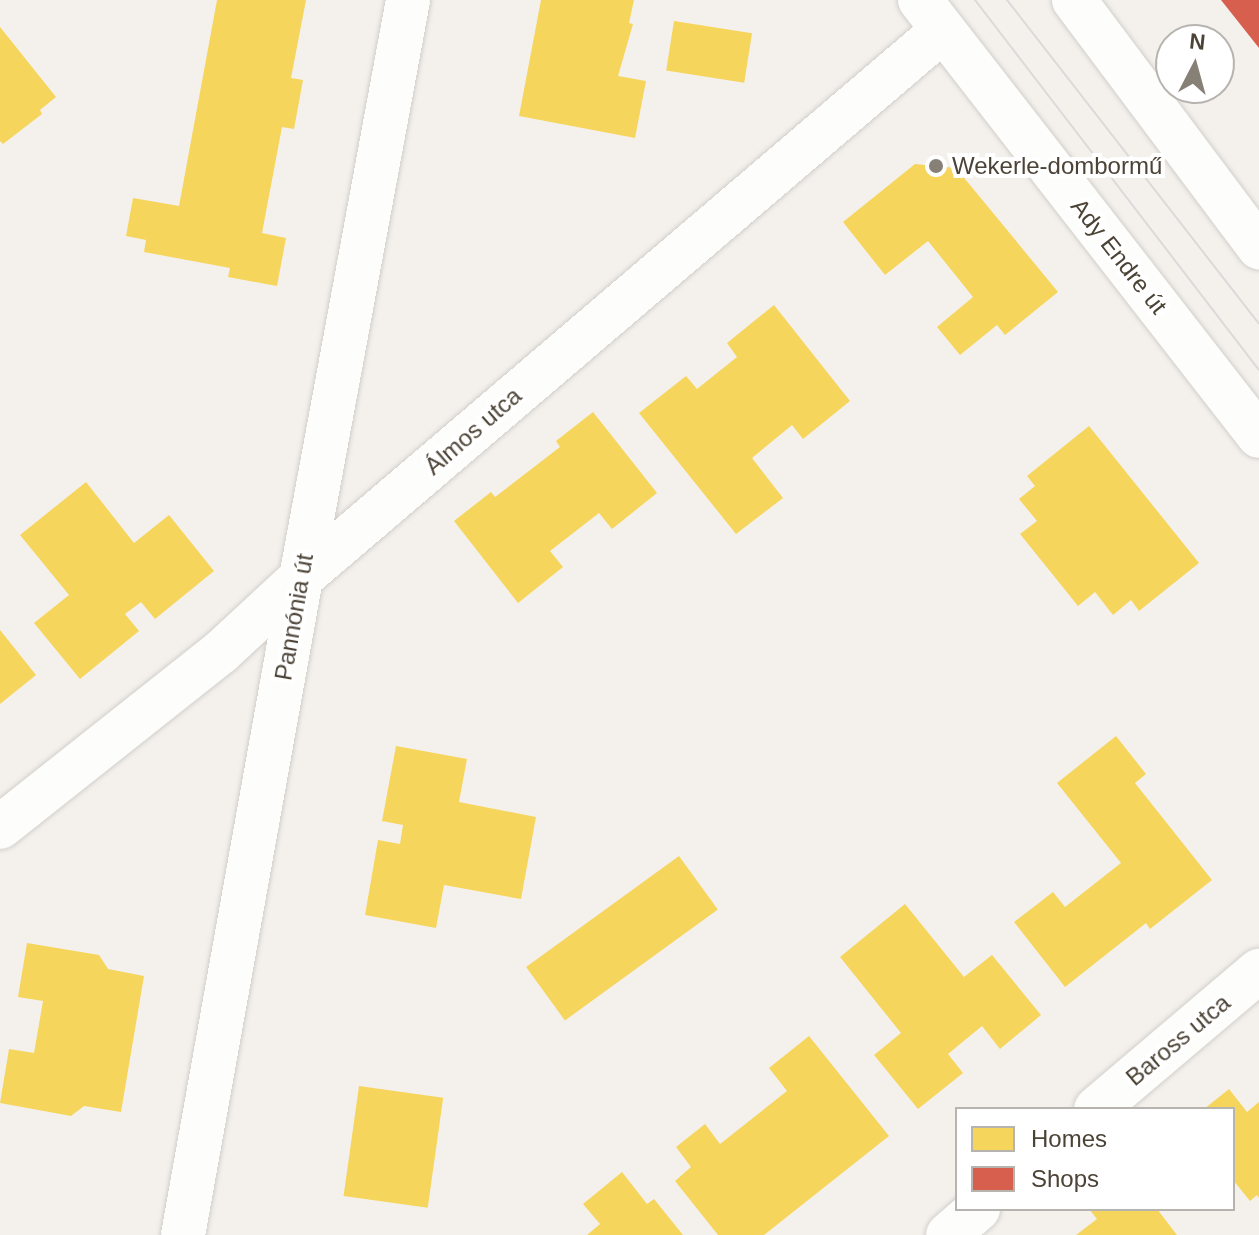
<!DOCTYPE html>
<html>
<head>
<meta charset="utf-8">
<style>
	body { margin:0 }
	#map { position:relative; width:1259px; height:1235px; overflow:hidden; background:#f4f1ed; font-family:Arial,sans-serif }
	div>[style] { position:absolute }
	.homes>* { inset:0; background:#f6d55c; transform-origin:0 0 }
	.shops>* { inset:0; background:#d6604d }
	.roads { filter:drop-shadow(0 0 2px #d2cfca) drop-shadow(0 0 2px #d2cfca) }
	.minor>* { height:44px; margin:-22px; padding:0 22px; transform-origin:22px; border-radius:22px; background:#fdfdfc }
	.tertiary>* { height:44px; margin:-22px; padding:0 22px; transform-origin:22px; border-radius:22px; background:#fdfdfc }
	.tram>* { height:2px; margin:-1px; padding:0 1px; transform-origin:1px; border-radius:1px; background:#dadad9 }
	.dots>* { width:22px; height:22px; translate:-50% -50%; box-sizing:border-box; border:4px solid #fff; border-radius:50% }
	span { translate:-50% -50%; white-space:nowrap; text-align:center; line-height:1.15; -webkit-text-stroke:8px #fff; paint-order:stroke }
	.poi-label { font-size:24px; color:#4c4337 }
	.left { translate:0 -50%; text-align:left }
	.street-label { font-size:24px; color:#4c4337 }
	.legend { position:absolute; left:955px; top:1107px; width:280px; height:104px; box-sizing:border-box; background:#fff; border:2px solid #b7b4af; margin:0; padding:10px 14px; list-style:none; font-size:24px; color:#4c4337 }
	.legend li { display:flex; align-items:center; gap:16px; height:40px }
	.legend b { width:40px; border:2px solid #b7b4af }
	.north { position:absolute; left:1155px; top:24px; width:80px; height:80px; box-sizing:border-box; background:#fff; border:2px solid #b7b4af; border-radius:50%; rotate:6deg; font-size:22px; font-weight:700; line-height:32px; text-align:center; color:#4c4337 }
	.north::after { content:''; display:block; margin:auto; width:28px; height:36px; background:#878077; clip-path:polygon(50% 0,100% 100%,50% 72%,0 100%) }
</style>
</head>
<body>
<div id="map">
	<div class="homes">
		<i style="clip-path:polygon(217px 0,306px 0,291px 78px,303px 80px,294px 129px,282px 127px,262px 233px,286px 238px,277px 286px,228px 277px,230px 268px,144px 252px,146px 240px,126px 236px,133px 198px,179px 206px)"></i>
		<i style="clip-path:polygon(541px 0,634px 0,629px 23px,633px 24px,618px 76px,646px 81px,635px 138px,519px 116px)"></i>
		<i style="left:674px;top:21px;width:79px;height:50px;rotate:9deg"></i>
		<i style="clip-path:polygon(0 27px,56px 97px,40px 110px,42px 114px,3px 144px,0 141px)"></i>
		<i style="clip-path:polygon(915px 164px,956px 168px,1058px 292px,1005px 335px,997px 325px,960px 355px,937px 327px,973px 297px,928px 241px,885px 275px,843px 222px)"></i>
		<i style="clip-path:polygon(774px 305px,850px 401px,803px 439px,792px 425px,752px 458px,783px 498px,736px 534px,639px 413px,686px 376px,697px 389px,737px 357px,727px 343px)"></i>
		<i style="clip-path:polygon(593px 412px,657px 493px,612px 529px,599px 513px,550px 551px,563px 567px,518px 603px,454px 521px,491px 492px,495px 497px,560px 447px,556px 441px)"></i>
		<i style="clip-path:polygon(1089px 426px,1199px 563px,1139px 611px,1131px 600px,1113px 615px,1095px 592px,1078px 606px,1020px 534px,1037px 521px,1019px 499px,1035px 486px,1027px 476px)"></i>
		<i style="clip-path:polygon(86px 482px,134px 543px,169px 515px,214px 571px,155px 619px,141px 602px,125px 614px,139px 631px,80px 679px,34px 623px,69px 595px,20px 535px)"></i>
		<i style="clip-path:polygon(0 630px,36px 675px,0 704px)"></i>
		<i style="clip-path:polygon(1116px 736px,1146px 774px,1135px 783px,1212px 880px,1150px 929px,1146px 923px,1065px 987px,1014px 922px,1053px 892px,1065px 907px,1121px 863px,1057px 783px)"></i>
		<i style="clip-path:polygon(396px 746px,467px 759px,459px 802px,536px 817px,521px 899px,444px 885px,436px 928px,365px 915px,378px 840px,400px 844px,403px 825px,382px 821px)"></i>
		<i style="left:679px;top:856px;width:66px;height:189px;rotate:54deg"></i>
		<i style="clip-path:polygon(905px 904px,964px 977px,992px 955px,1041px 1015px,1000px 1049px,982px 1026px,948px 1054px,963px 1073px,918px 1109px,874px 1055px,901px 1033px,840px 957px)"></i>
		<i style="clip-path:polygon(27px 943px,99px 955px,108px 969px,144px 976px,121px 1112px,84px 1106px,71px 1116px,0 1103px,9px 1049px,34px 1053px,43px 1001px,18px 997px)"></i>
		<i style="clip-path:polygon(809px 1036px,889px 1136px,764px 1235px,718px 1235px,675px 1181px,691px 1167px,676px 1147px,705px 1124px,720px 1144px,787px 1091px,769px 1068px)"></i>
		<i style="left:359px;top:1086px;width:85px;height:111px;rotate:8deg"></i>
		<i style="clip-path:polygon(1229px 1089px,1247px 1112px,1259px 1102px,1259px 1198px,1257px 1195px,1250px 1201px,1233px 1180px,1233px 1109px,1204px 1109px)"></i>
		<i style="clip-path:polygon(622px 1172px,647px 1204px,654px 1199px,683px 1235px,587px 1235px,600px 1224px,583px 1204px)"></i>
		<i style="clip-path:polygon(1089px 1209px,1157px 1209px,1177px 1235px,1076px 1235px,1097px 1219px)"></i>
	</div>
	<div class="shops">
		<i style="clip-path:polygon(1221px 0,1259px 0,1259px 48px)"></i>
	</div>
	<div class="roads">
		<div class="minor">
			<i style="left:0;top:827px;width:282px;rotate:-38.4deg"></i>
			<i style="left:221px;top:652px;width:109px;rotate:-42.8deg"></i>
			<i style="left:301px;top:578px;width:588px;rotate:-79.51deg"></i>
		</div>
		<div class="tertiary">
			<i style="left:920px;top:0;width:552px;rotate:52.13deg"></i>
			<i style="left:1074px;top:0;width:309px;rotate:53.2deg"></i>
			<i style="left:1096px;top:1109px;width:214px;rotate:-40.3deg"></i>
			<i style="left:183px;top:1235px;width:668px;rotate:-79.82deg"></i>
			<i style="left:301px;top:578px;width:844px;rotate:-40.48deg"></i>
			<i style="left:948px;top:1235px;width:40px;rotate:-41deg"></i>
		</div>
	</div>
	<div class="tram">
		<i style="left:975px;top:0;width:466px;rotate:52.5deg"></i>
		<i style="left:1007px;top:0;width:410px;rotate:52.1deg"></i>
	</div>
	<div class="dots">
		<i style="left:936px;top:166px;background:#878077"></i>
	</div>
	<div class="poi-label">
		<span class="left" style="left:952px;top:166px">Wekerle-dombormű</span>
	</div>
	<div class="street-label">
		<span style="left:1119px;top:256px;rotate:52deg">Ady Endre út</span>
		<span style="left:473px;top:431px;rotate:-41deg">Álmos utca</span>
		<span style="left:294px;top:617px;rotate:-80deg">Pannónia út</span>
		<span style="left:1178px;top:1040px;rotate:-40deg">Baross utca</span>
	</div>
	<ul class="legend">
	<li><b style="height:22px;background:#f6d55c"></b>Homes</li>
	<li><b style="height:22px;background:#d6604d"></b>Shops</li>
	</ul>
	<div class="north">N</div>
</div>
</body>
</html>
